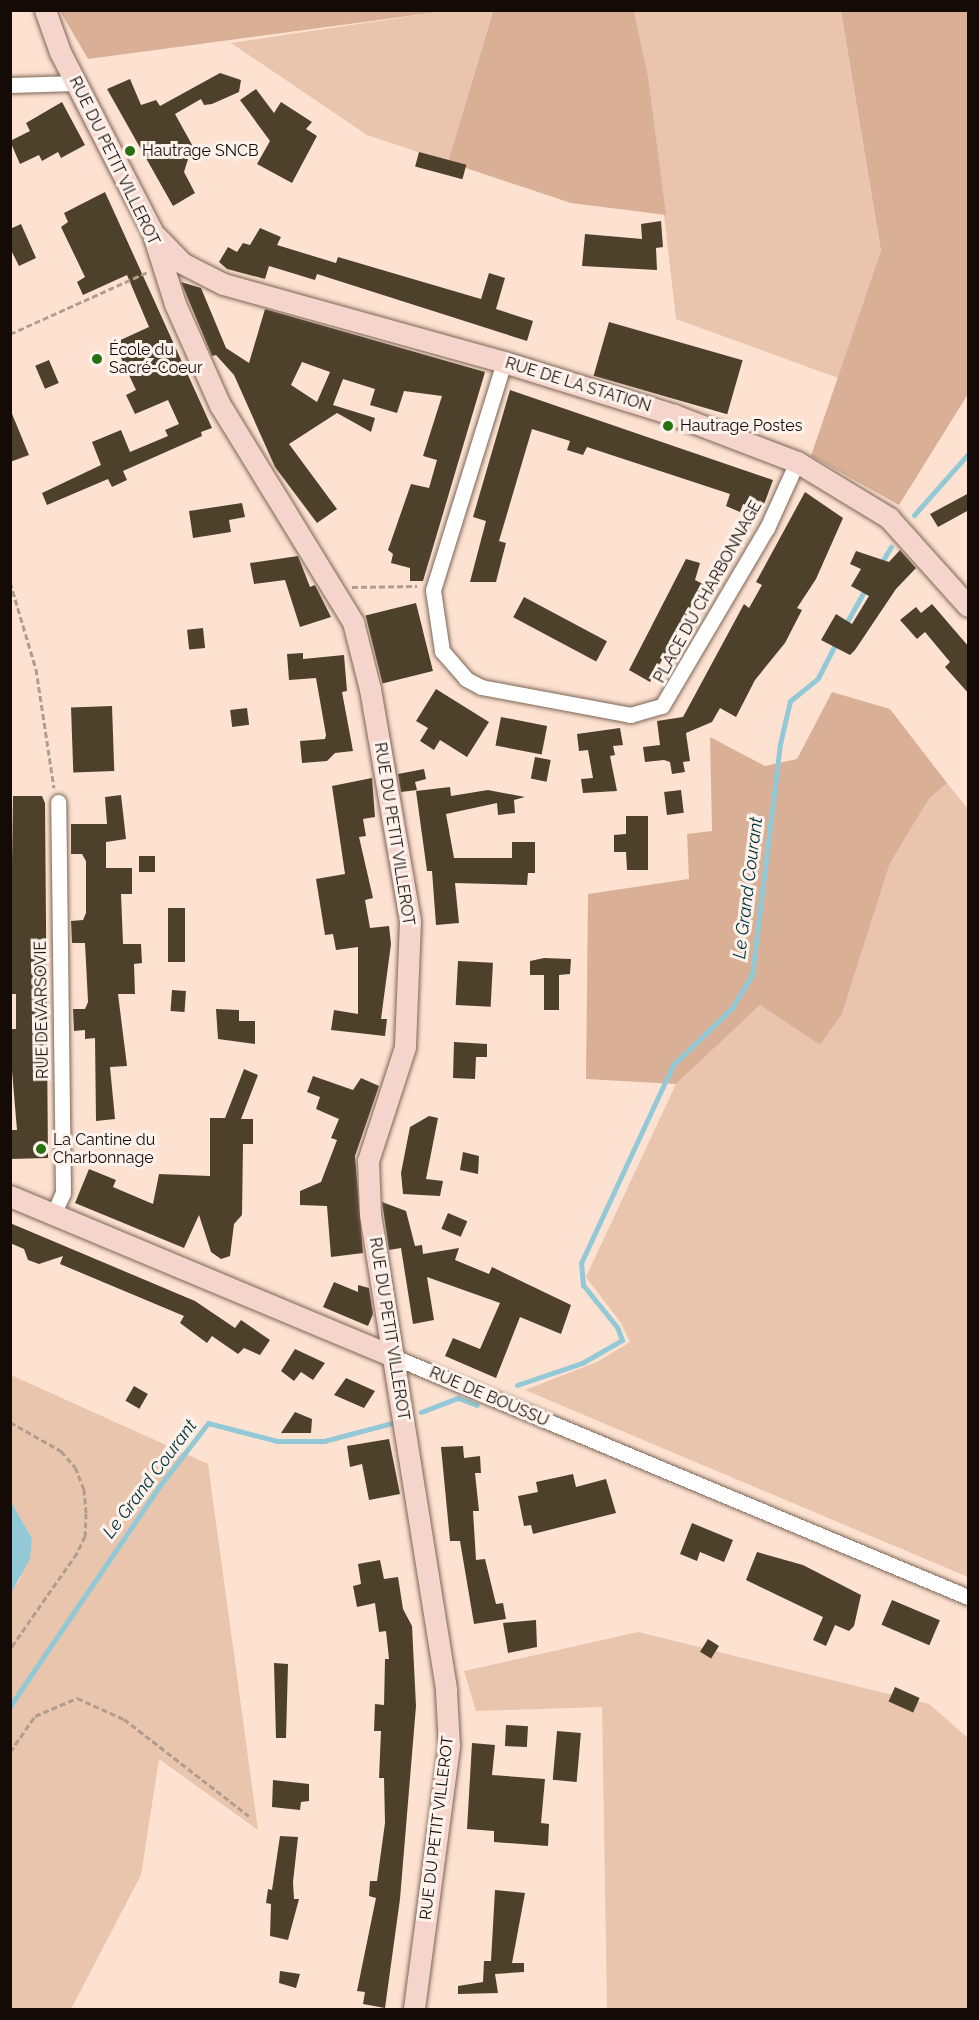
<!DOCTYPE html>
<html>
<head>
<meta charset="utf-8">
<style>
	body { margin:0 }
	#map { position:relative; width:979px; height:2020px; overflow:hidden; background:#fde2d1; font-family:Raleway,sans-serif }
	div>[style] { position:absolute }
	.green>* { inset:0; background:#e9c5ae }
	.forest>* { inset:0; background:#d9b096 }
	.water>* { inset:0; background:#93c9d6 }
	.stream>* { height:5px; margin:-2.5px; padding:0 2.5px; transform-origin:2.5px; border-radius:2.5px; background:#93c9d6 }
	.building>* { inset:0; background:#4e412c; transform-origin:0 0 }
	.path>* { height:3px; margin-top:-1.5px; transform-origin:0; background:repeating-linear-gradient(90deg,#b19c8f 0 6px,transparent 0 9px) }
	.roads { filter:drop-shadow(0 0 2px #7c6556) drop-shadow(0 0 2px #7c6556) }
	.street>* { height:15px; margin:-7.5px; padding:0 7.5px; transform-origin:7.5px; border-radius:7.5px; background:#fff }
	.secondary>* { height:21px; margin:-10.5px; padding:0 10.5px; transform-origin:10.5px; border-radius:10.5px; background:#f5d4cc }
	.dots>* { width:16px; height:16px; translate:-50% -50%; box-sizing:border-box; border:3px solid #fef3ec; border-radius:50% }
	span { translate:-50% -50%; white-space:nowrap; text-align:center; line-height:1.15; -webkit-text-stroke:6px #fef3ec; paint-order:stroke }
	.poi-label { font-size:16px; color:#140b06 }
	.left { translate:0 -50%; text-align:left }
	.street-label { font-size:16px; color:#140b06 }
	.water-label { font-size:18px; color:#00343d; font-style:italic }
	.frame { position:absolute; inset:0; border:12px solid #140b06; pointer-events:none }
</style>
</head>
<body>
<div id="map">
	<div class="green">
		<i style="clip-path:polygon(493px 10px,448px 162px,367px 135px,231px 43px,446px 11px)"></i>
		<i style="clip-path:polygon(634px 11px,841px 11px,881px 252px,838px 378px,676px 319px,648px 76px)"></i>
		<i style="clip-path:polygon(947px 783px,968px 809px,968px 1577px,525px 1390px,597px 1362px,630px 1342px,621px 1323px,586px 1277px,676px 1084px,760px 1005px,820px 1045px,842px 1014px,890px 863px,929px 799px)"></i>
		<i style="clip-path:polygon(11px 1375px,208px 1464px,258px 1830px,159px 1759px,141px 1875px,71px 2009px,11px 2010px,10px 1593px,20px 1579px,32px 1538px,11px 1502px)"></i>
		<i style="clip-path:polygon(638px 1632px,929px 1704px,968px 1738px,968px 2009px,607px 2009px,602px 1707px,476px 1711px,464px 1671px)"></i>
	</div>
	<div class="forest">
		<i style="clip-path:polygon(60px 11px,60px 10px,446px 11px,88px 59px)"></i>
		<i style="clip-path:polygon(493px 11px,634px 11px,648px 76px,666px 215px,571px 203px,448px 162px)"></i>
		<i style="clip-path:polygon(841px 11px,968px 11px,968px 394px,899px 505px,811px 456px,881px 251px)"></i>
		<i style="clip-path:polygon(832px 692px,890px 709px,947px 783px,929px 799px,890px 863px,842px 1014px,820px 1045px,760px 1005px,676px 1084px,586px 1079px,588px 894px,689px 879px,687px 834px,712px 831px,710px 737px,765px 766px,797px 759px)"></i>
	</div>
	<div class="water">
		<i style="clip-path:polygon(11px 1502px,32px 1538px,30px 1559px,11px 1593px)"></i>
	</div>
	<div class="stream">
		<i style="left:914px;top:515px;width:81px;rotate:-48.5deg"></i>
		<i style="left:880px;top:565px;width:21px;rotate:-59deg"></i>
		<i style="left:844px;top:627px;width:45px;rotate:-60.6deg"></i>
		<i style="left:517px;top:1385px;width:69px;rotate:-18.7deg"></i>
		<i style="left:582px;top:1363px;width:46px;rotate:-29.9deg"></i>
		<i style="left:622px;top:1340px;width:14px;rotate:-111deg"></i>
		<i style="left:617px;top:1327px;width:54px;rotate:-129deg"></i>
		<i style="left:583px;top:1285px;width:22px;rotate:-95deg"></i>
		<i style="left:581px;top:1263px;width:218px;rotate:-65.1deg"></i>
		<i style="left:673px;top:1065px;width:82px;rotate:-44deg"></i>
		<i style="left:732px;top:1008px;width:39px;rotate:-59deg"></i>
		<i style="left:752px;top:975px;width:233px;rotate:-83.1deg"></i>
		<i style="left:780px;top:744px;width:44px;rotate:-76.9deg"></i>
		<i style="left:790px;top:701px;width:36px;rotate:-39deg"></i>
		<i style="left:818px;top:678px;width:42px;rotate:-62.8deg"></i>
		<i style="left:421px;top:1412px;width:40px;rotate:-21deg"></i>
		<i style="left:458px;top:1398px;width:20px;rotate:20deg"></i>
		<i style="left:10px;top:1706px;width:263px;rotate:-55.8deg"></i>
		<i style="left:158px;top:1488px;width:82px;rotate:-52.4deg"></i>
		<i style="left:208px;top:1423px;width:71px;rotate:14.6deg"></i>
		<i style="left:277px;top:1441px;width:47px"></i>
		<i style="left:324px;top:1441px;width:70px;rotate:-14.8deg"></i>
	</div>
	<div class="building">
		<i style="clip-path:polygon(220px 73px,241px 80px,239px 92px,212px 104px,204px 105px,201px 99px,175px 114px,196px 152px,189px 156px,184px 172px,195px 193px,173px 206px,107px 89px,130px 79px,141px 105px,156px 100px,160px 106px)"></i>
		<i style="clip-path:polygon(256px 89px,274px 113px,281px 102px,312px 122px,306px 129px,317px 136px,292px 183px,257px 164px,270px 141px,240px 100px)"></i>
		<i style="clip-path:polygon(62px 102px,85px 145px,61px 158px,58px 152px,42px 161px,39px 155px,20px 164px,10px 141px,30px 131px,26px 123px)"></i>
		<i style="left:419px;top:152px;width:49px;height:15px;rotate:15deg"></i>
		<i style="clip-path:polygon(105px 192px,212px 428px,201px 432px,202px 436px,123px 471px,127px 480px,112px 487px,108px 479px,47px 505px,42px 493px,101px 465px,92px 442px,121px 430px,130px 452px,168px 436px,165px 430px,179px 424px,168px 400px,135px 414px,126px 395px,136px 390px,114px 343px,149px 327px,127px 275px,83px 295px,77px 282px,85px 277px,61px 227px,68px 222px,64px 213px)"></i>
		<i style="clip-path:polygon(661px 221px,663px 247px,656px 248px,657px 270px,582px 266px,585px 234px,642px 239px,641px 224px)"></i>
		<i style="clip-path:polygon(21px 224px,36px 258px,19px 266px,10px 248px,10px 229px)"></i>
		<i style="clip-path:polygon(260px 228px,281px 237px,277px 245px,336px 263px,338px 257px,481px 299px,489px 273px,505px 278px,496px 309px,533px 321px,527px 341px,317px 274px,315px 280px,269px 266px,265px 279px,227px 269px,219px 262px,228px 247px,237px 252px,243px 243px,250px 245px)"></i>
		<i style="clip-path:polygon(evenodd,181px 282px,201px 288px,226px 348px,249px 363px,265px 309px,485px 372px,423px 581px,410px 581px,410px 568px,391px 563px,393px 554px,388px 550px,411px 484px,429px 488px,437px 460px,423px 456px,442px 396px,404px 391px,397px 413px,370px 405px,375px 389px,343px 379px,333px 405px,375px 418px,371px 432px,337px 413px,289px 444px,337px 509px,317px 523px,275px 467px,234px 375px,216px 355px,212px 356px,181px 282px,302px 362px,330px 372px,317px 402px,291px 385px,302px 362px)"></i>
		<i style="left:609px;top:322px;width:139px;height:56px;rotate:16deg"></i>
		<i style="left:49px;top:360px;width:25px;height:15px;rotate:67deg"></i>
		<i style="clip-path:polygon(510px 390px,773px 480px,762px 510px,743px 504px,740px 512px,726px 506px,730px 494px,587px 447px,583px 455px,567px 450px,570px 441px,532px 429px,499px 541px,506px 543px,496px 582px,470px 582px,486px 521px,473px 517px)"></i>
		<i style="clip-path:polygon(10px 409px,29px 455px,10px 462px)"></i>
		<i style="clip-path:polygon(805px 492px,843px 518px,816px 579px,797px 608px,802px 610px,785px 643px,755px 680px,736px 717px,720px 708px,712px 722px,686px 733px,690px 761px,683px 762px,685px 772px,672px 774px,670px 762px,664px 760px,645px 762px,643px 747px,660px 745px,657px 721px,683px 717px,744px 604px,749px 608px,762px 585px,756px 582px)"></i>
		<i style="clip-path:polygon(969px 493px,969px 510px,938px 527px,930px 514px)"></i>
		<i style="clip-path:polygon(242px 503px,245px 517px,229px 520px,231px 532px,193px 538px,189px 511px)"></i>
		<i style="clip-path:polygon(900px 550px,916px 568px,896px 589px,855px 650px,850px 655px,821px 640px,836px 614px,852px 624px,869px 596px,851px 586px,861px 569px,850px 564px,856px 551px,889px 562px)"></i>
		<i style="clip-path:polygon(298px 556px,310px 587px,315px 585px,331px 617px,300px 627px,285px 580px,254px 584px,250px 563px)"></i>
		<i style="clip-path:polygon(686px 559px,700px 563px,695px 580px,703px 584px,650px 682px,629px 670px)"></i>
		<i style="left:524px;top:597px;width:94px;height:23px;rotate:28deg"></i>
		<i style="left:416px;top:603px;width:70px;height:52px;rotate:76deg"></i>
		<i style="clip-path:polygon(932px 604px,969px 647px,969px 694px,945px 667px,950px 662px,925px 632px,917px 639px,900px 620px,916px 607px,921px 613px)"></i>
		<i style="left:203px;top:628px;width:20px;height:16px;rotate:84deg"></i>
		<i style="clip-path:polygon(303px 653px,303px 659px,344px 655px,347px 691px,342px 692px,353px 751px,335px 753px,327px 761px,302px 763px,300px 741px,325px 739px,326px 735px,316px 678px,289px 680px,287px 654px)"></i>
		<i style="clip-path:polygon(436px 689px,489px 722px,467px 757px,440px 740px,434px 750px,420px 741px,428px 728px,416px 721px)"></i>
		<i style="left:112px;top:706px;width:65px;height:41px;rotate:88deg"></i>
		<i style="left:247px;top:708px;width:17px;height:17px;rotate:83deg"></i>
		<i style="left:501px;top:717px;width:47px;height:29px;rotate:11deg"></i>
		<i style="clip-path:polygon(620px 728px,623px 745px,613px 746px,615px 755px,610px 756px,617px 791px,583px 793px,581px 779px,593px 778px,588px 750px,579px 751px,577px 734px)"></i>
		<i style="left:535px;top:757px;width:16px;height:22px;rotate:11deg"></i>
		<i style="clip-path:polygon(424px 769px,426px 779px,415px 782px,417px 790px,401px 792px,398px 774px)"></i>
		<i style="clip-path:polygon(372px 778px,375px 817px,363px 819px,366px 836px,359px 837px,373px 898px,365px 900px,370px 928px,389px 926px,391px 944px,381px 1019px,387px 1019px,385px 1036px,331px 1030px,334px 1010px,358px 1014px,358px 947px,336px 950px,333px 934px,325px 935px,316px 879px,345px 874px,332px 786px)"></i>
		<i style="clip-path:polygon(450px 787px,451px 796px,488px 790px,525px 797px,514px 800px,515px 813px,498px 815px,497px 803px,446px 814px,454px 858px,512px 858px,512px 842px,535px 842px,535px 873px,528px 873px,527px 885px,455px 883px,459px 923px,436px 925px,432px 871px,427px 871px,416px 791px)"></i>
		<i style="left:681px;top:790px;width:23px;height:17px;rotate:83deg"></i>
		<i style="clip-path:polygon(121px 795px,126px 839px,106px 842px,106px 868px,132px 868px,132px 894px,121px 894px,123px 944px,141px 944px,142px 963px,134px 964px,135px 994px,118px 994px,127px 1066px,110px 1067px,115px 1119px,96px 1121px,95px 1038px,85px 1039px,85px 1030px,74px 1031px,73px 1009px,85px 1009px,88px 1002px,85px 943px,72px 943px,71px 921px,83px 920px,86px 913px,86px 861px,82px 854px,71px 854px,71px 824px,107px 824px,105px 797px)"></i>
		<i style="clip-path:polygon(13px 796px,42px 796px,45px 803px,48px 1158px,10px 1159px,10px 1130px,17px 1130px,10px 1047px,10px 1029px,16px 1029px,16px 994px,10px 994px)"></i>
		<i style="clip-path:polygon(626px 816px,648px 816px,648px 870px,627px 870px,626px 852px,614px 852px,614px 835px,626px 834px)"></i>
		<i style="left:139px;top:856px;width:16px;height:16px"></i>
		<i style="left:168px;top:908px;width:17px;height:54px"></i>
		<i style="clip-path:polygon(544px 958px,571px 959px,570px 974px,559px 975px,559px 1010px,544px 1010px,544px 975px,530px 975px,530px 961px)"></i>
		<i style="left:458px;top:961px;width:35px;height:44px;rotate:3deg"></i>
		<i style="left:172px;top:990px;width:14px;height:21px;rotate:4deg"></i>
		<i style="clip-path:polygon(216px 1009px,239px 1010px,239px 1021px,255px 1021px,255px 1044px,218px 1039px)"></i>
		<i style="clip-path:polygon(454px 1042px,487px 1044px,487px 1057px,476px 1057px,475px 1079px,453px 1078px)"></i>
		<i style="clip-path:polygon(244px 1069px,258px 1075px,241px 1119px,253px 1119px,253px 1144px,243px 1144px,242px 1215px,234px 1224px,230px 1256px,221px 1259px,211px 1252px,199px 1215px,184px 1248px,75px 1203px,89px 1169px,116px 1180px,113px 1187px,153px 1204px,159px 1174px,210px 1176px,210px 1118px,225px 1118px)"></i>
		<i style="clip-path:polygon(313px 1076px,353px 1090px,361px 1078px,379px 1086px,355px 1156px,363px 1253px,331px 1257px,327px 1206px,300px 1205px,300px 1191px,321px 1182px,337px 1140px,331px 1138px,339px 1119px,316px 1109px,320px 1097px,307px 1092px)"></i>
		<i style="clip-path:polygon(429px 1116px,438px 1118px,426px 1179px,443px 1181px,440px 1196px,403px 1194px,401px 1173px,410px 1127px)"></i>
		<i style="clip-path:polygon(463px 1152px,479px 1156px,478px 1174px,460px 1170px)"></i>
		<i style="clip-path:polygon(382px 1202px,406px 1211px,415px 1246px,422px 1245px,423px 1254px,459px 1248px,455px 1260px,489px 1274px,492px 1267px,571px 1305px,561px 1334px,520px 1317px,496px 1378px,445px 1356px,453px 1338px,480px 1349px,500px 1303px,427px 1277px,434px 1320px,413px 1324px,401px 1248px,389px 1250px)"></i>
		<i style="left:448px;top:1213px;width:21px;height:17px;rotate:23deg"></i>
		<i style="clip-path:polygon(10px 1223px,195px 1301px,235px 1328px,241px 1320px,270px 1340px,260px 1355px,244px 1348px,238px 1354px,212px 1336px,207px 1343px,180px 1323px,184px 1316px,60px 1264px,63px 1256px,39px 1264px,28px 1260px,24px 1249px,10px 1243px)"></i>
		<i style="clip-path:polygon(334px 1282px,358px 1292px,358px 1285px,369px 1288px,373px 1314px,368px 1326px,323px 1307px)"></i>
		<i style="clip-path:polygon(295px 1349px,325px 1363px,313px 1380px,301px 1372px,294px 1381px,281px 1371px)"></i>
		<i style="clip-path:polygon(346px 1378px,375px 1391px,364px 1408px,334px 1395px)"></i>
		<i style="left:134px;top:1386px;width:16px;height:17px;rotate:30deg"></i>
		<i style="clip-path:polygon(295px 1412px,312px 1419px,311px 1433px,281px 1433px)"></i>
		<i style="clip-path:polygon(389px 1439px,400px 1494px,369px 1500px,362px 1464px,350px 1467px,347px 1446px)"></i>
		<i style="clip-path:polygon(463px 1446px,464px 1458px,480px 1456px,481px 1473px,475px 1473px,479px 1511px,473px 1511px,476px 1560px,485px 1559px,496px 1604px,503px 1603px,506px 1619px,474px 1624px,460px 1541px,450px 1541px,441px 1447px)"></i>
		<i style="clip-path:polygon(573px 1474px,576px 1487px,606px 1479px,616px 1513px,533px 1534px,531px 1525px,524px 1526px,518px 1496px,538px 1492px,536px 1482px)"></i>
		<i style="clip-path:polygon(692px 1523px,733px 1540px,724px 1562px,700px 1552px,697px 1561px,680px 1554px)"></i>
		<i style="clip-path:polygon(757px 1552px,803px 1565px,861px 1595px,854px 1626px,849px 1631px,835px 1625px,826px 1646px,813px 1640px,823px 1617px,746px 1580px)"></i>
		<i style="clip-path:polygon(380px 1560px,384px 1579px,398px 1577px,403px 1609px,412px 1626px,416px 1706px,400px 1899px,385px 2008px,363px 2004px,365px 1992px,357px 1991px,376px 1898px,369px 1896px,370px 1881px,377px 1881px,385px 1823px,384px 1778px,379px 1778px,381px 1731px,374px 1731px,375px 1704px,384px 1705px,385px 1659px,389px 1659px,386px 1631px,379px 1632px,375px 1603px,357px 1607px,353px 1586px,361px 1584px,358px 1564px)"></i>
		<i style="left:892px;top:1600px;width:52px;height:27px;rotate:23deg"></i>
		<i style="clip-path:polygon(536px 1620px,537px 1647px,508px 1653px,503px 1623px)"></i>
		<i style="left:708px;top:1639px;width:13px;height:15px;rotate:32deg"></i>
		<i style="clip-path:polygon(274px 1663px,288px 1664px,286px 1738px,276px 1738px)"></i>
		<i style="left:895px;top:1687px;width:27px;height:16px;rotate:24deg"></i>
		<i style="left:506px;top:1725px;width:22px;height:21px;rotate:3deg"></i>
		<i style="left:557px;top:1731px;width:24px;height:49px;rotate:5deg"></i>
		<i style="clip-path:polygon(472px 1743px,495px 1745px,492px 1775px,545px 1779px,541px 1823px,549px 1824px,548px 1846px,494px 1842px,494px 1831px,467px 1829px)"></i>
		<i style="clip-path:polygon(273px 1780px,309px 1784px,309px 1801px,301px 1802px,300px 1810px,272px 1807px)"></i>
		<i style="clip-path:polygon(280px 1836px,298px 1837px,293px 1882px,294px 1899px,299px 1899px,288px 1940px,270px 1936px,271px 1904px,266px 1903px,268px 1889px,272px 1890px)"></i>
		<i style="clip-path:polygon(495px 1890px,525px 1893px,512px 1963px,524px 1963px,524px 1972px,495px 1974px,498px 1993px,458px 1994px,458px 1986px,483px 1982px,484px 1961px,491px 1961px)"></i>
		<i style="clip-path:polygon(280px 1971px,300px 1974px,296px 1988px,279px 1983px)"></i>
	</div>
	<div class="path">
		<i style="left:10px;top:334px;width:150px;rotate:-24.3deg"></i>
		<i style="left:10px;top:582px;width:91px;rotate:73.4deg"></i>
		<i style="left:36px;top:669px;width:120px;rotate:81.4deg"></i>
		<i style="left:352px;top:587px;width:65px;rotate:-0.9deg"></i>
		<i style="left:10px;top:1422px;width:59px;rotate:29.6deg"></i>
		<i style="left:61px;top:1451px;width:21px;rotate:49deg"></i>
		<i style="left:75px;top:1467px;width:24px;rotate:68deg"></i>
		<i style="left:84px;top:1489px;width:24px;rotate:85deg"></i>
		<i style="left:86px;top:1513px;width:23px;rotate:92deg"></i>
		<i style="left:85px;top:1536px;width:19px;rotate:115deg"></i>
		<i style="left:77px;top:1553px;width:117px;rotate:124.9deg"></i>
		<i style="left:10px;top:1752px;width:44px;rotate:-55.2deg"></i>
		<i style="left:35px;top:1716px;width:46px;rotate:-23.2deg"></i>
		<i style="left:77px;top:1698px;width:51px;rotate:24.1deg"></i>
		<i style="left:124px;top:1719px;width:158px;rotate:37.8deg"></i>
	</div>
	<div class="roads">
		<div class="street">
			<i style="left:10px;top:85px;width:66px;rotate:-1.7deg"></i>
			<i style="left:504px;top:362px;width:239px;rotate:107.3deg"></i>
			<i style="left:433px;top:590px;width:62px;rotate:81.6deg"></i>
			<i style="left:442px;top:651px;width:37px;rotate:49deg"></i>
			<i style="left:466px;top:679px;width:17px;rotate:28deg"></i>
			<i style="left:481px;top:687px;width:152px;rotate:10.6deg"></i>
			<i style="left:630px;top:715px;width:33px;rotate:-16deg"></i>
			<i style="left:662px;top:706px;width:207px;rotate:-59.5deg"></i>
			<i style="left:767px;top:528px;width:72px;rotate:-65.6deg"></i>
			<i style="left:53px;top:1215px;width:24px;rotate:-66deg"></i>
			<i style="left:63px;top:1193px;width:391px;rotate:-90.7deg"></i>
			<i style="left:394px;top:1357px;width:622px;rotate:22.69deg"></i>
		</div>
		<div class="secondary">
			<i style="left:45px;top:10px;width:45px;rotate:70.3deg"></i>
			<i style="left:60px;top:52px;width:201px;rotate:62.8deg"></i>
			<i style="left:152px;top:231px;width:77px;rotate:72.5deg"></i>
			<i style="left:175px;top:304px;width:111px;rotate:66deg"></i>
			<i style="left:220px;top:405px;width:255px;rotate:58.5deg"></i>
			<i style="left:353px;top:622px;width:69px;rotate:75.8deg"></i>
			<i style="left:370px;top:689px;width:235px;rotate:80.2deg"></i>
			<i style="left:410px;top:921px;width:126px;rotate:92.3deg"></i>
			<i style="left:405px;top:1047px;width:120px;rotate:108deg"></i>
			<i style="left:368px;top:1161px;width:53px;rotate:87.8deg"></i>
			<i style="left:370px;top:1214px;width:483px;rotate:80.9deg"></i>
			<i style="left:446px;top:1691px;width:55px;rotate:86.9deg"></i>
			<i style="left:449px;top:1746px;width:266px;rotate:97.6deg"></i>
			<i style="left:156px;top:236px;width:37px;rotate:46deg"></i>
			<i style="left:182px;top:263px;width:46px;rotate:27.1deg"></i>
			<i style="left:223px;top:284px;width:292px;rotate:15.5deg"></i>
			<i style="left:504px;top:362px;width:178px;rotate:17.3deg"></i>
			<i style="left:674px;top:415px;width:132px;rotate:20.9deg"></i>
			<i style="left:797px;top:462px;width:108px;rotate:31.3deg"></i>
			<i style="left:889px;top:518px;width:118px;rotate:48.1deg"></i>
			<i style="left:10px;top:1196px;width:416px;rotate:22.7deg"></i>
		</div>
	</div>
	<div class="dots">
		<i style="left:130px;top:151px;background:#287113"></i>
		<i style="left:97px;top:359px;background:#287113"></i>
		<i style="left:668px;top:426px;background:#287113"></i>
		<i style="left:41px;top:1149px;background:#287113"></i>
	</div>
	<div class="poi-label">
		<span class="left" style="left:142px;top:151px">Hautrage SNCB</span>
		<span class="left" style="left:109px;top:359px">École du<br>Sacré-Coeur</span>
		<span class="left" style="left:680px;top:426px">Hautrage Postes</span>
		<span class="left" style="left:53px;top:1149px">La Cantine du<br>Charbonnage</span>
	</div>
	<div class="street-label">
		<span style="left:114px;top:161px;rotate:64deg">RUE DU PETIT VILLEROT</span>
		<span style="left:578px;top:385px;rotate:17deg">RUE DE LA STATION</span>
		<span style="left:708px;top:592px;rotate:-61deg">PLACE DU CHARBONNAGE</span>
		<span style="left:394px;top:834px;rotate:81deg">RUE DU PETIT VILLEROT</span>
		<span style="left:42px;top:1010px;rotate:-91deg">RUE DE VARSOVIE</span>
		<span style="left:389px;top:1329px;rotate:81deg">RUE DU PETIT VILLEROT</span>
		<span style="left:489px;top:1397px;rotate:23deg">RUE DE BOUSSU</span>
		<span style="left:437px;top:1828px;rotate:-83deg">RUE DU PETIT VILLEROT</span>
	</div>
	<div class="water-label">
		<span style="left:748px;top:888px;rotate:-83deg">Le Grand Courant</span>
		<span style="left:150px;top:1479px;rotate:-53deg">Le Grand Courant</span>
	</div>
	<div class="frame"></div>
</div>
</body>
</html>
